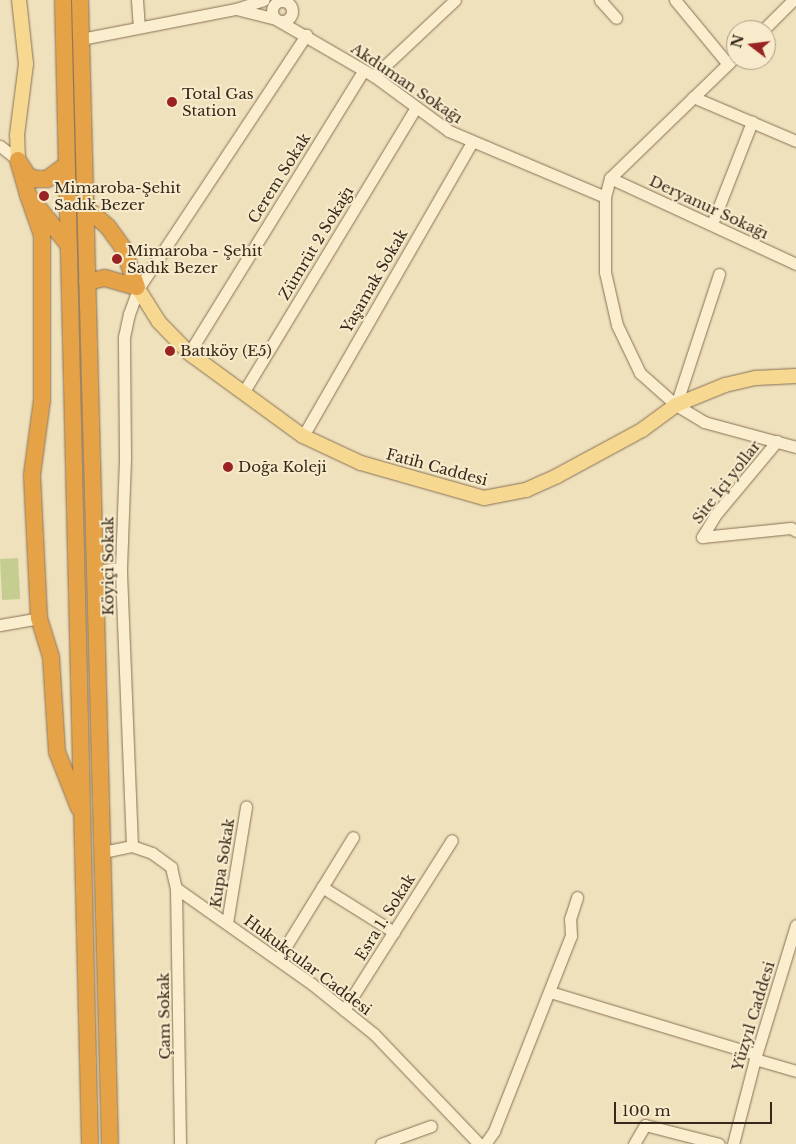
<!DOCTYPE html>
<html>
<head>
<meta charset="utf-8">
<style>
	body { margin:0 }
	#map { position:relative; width:796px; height:1144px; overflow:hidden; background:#efe1bc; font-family:"Libre Baskerville",serif }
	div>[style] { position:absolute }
	.green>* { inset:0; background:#c5ce90; transform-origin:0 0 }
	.roads { filter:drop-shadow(0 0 1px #887155) drop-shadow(0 0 1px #887155) }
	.minor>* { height:11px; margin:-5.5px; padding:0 5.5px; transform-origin:5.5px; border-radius:5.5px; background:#faeecf }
	.minor>.ring { margin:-5.5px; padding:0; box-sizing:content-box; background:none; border:11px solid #faeecf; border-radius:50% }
	.major>* { height:14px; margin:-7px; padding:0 7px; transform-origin:7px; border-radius:7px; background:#f6d891 }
	.highway>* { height:16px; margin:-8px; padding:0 8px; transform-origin:8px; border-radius:8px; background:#e5a247 }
	.dots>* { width:14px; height:14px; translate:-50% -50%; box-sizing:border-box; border:2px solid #f7ebcc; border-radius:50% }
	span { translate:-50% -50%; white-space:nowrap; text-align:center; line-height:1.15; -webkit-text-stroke:4px #f7ebcc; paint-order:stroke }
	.street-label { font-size:15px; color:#36281b }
	.poi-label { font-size:15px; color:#36281b }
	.left { translate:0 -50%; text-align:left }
	.north { position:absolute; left:726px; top:20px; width:50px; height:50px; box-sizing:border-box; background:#f7ebcc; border:1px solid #aa9d85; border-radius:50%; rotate:285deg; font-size:14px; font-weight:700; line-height:20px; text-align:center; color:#36281b }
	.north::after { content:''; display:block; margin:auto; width:18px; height:22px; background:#992322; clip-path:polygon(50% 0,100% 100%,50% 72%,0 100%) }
	.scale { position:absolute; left:614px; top:1102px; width:158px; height:22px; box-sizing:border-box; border:2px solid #36281b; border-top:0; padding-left:6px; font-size:15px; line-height:18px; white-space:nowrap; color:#36281b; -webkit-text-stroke:4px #f7ebcc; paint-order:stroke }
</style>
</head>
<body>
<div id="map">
	<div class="green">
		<i style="left:18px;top:558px;width:41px;height:18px;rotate:87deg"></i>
	</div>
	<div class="roads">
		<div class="minor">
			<i style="left:137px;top:0;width:26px;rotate:86deg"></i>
			<i style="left:600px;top:0;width:24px;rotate:48deg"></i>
			<i style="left:675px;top:0;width:83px;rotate:50.4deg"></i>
			<i class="ring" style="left:272px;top:1px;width:9px;height:9px"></i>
			<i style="left:236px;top:9px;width:41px;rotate:14deg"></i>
			<i style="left:279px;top:21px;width:110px;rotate:30.1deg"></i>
			<i style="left:374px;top:76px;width:93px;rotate:36.3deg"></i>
			<i style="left:449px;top:131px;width:169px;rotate:22.9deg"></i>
			<i style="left:763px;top:30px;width:42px;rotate:-45deg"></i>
			<i style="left:81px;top:39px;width:158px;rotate:-11deg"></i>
			<i style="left:236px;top:9px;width:29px;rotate:-18deg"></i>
			<i style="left:736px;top:56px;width:175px;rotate:135.9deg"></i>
			<i style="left:610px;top:178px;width:20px;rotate:105deg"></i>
			<i style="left:605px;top:197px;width:75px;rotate:90deg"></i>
			<i style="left:605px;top:272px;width:54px;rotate:77.2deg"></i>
			<i style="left:617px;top:325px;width:53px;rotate:64.4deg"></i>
			<i style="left:640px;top:373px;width:48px;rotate:41.6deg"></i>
			<i style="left:676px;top:405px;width:33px;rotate:31deg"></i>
			<i style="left:704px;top:422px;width:95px;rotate:15.2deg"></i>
			<i style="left:374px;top:76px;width:111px;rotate:-43.2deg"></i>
			<i style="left:693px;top:97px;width:112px;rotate:23.1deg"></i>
			<i style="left:0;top:146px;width:23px;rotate:38deg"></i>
			<i style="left:610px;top:178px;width:205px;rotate:24.8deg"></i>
			<i style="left:712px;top:224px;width:110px;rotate:-68.6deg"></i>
			<i style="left:189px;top:353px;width:331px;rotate:-58.3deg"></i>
			<i style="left:243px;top:393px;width:332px;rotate:-58.8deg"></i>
			<i style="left:676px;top:405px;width:138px;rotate:-71.8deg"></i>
			<i style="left:303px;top:436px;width:339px;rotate:-60.1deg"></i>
			<i style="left:777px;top:441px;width:95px;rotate:129.9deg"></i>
			<i style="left:716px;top:514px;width:27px;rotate:121deg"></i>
			<i style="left:702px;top:537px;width:89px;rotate:-5.8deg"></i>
			<i style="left:791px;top:528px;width:6px;rotate:31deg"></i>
			<i style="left:93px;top:571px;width:28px;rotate:-6deg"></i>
			<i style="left:0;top:625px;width:40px;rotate:-10deg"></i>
			<i style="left:132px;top:846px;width:278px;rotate:-92.3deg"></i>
			<i style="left:121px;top:568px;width:110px;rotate:-87.9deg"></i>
			<i style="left:125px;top:458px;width:121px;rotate:-90.5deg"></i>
			<i style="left:124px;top:337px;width:24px;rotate:-78deg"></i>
			<i style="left:129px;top:314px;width:27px;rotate:-70deg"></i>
			<i style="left:138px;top:289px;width:305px;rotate:-56.5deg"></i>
			<i style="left:103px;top:852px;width:30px;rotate:-12deg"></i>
			<i style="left:132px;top:846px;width:21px;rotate:19deg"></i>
			<i style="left:152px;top:853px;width:24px;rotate:36deg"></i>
			<i style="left:171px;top:867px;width:22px;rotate:77deg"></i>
			<i style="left:176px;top:888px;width:166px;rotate:35.2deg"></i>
			<i style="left:312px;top:984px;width:80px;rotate:38.9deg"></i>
			<i style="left:374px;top:1034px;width:152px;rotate:46.3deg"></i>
			<i style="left:322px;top:887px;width:85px;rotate:32deg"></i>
			<i style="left:176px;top:888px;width:256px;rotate:89.1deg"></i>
			<i style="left:227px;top:923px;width:118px;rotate:-80.7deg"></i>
			<i style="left:278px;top:959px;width:143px;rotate:-58.4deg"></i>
			<i style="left:550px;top:992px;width:215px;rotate:16.8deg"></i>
			<i style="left:344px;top:1010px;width:201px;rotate:-57.6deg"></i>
			<i style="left:755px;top:1059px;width:43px;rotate:16.3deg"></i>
			<i style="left:381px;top:1144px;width:53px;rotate:-19.8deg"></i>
			<i style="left:485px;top:1144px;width:16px;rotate:-55deg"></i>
			<i style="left:494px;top:1131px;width:210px;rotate:-68.5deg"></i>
			<i style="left:571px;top:936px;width:17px;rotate:-93deg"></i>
			<i style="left:570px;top:919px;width:23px;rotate:-72deg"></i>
			<i style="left:634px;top:1144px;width:22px;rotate:-60deg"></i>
			<i style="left:645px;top:1125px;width:76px;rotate:14.4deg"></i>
			<i style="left:733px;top:1144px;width:88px;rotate:-75.5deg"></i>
			<i style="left:755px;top:1059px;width:140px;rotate:-73deg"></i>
		</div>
		<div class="major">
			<i style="left:18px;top:160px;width:25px;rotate:-92deg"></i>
			<i style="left:17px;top:135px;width:72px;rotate:-82.8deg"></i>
			<i style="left:26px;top:64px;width:64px;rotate:-96.2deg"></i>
			<i style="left:137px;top:287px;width:41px;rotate:57.8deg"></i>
			<i style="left:159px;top:322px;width:43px;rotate:45.9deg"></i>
			<i style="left:189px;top:353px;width:141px;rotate:36.1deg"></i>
			<i style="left:303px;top:436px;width:64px;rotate:25deg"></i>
			<i style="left:361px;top:463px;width:128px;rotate:15.9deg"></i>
			<i style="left:484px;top:498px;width:43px;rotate:-10.8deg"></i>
			<i style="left:526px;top:490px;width:34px;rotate:-24deg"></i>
			<i style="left:557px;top:476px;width:97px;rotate:-28.4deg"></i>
			<i style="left:642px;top:430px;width:42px;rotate:-36.3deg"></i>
			<i style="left:676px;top:405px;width:53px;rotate:-22.2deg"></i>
			<i style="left:725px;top:385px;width:32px;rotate:-13deg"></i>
			<i style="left:756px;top:378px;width:40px;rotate:-2.9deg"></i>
		</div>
		<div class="highway">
			<i style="left:63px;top:0;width:1144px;rotate:88.65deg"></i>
			<i style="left:80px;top:0;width:1144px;rotate:88.5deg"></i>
			<i style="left:18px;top:160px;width:36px;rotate:74deg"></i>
			<i style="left:28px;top:195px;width:62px;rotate:50.9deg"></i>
			<i style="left:19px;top:162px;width:17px;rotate:57deg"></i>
			<i style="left:28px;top:176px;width:9px;rotate:21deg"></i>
			<i style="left:36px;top:179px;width:11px"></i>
			<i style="left:47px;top:179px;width:22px;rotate:-36deg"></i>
			<i style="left:28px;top:195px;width:42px;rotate:70.7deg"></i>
			<i style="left:42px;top:235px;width:165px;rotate:90deg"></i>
			<i style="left:42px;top:400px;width:76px;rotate:97.6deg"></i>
			<i style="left:32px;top:475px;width:143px;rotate:87.2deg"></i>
			<i style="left:39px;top:618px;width:41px;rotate:72.9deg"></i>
			<i style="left:51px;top:657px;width:95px;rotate:86.4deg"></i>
			<i style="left:57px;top:752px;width:60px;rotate:68.6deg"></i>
			<i style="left:84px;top:206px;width:32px;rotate:41deg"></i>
			<i style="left:108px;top:227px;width:26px;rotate:54deg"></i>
			<i style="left:123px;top:248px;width:41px;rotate:70.3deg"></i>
			<i style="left:87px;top:282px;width:18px;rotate:-13deg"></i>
			<i style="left:105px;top:278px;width:33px;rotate:16deg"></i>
		</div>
	</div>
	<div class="dots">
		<i style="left:172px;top:102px;background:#992322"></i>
		<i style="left:44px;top:196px;background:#992322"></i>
		<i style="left:117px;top:259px;background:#992322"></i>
		<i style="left:170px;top:351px;background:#992322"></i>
		<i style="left:228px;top:467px;background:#992322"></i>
	</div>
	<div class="street-label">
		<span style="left:407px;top:83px;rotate:34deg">Akduman Sokağı</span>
		<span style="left:279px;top:178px;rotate:-58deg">Cerem Sokak</span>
		<span style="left:709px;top:207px;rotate:25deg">Deryanur Sokağı</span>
		<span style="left:316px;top:243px;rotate:-59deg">Zümrüt 2 Sokağı</span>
		<span style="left:374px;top:281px;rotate:-60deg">Yaşamak Sokak</span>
		<span style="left:437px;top:467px;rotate:15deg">Fatih Caddesi</span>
		<span style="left:726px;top:482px;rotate:-52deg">Site İçi yollar</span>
		<span style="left:108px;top:566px;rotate:-90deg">Köyiçi Sokak</span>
		<span style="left:222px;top:863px;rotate:-81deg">Kupa Sokak</span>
		<span style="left:385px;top:917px;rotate:-58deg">Esra 1. Sokak</span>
		<span style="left:308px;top:965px;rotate:37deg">Hukukçular Caddesi</span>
		<span style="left:164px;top:1016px;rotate:-91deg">Çam Sokak</span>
		<span style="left:753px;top:1016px;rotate:-73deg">Yüzyıl Caddesi</span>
	</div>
	<div class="poi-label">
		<span class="left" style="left:182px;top:102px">Total Gas<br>Station</span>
		<span class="left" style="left:54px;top:196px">Mimaroba-Şehit<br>Sadık Bezer</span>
		<span class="left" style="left:127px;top:259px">Mimaroba - Şehit<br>Sadık Bezer</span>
		<span class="left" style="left:180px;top:351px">Batıköy (E5)</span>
		<span class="left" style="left:238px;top:467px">Doğa Koleji</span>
	</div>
	<div class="north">N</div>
	<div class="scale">100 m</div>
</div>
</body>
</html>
